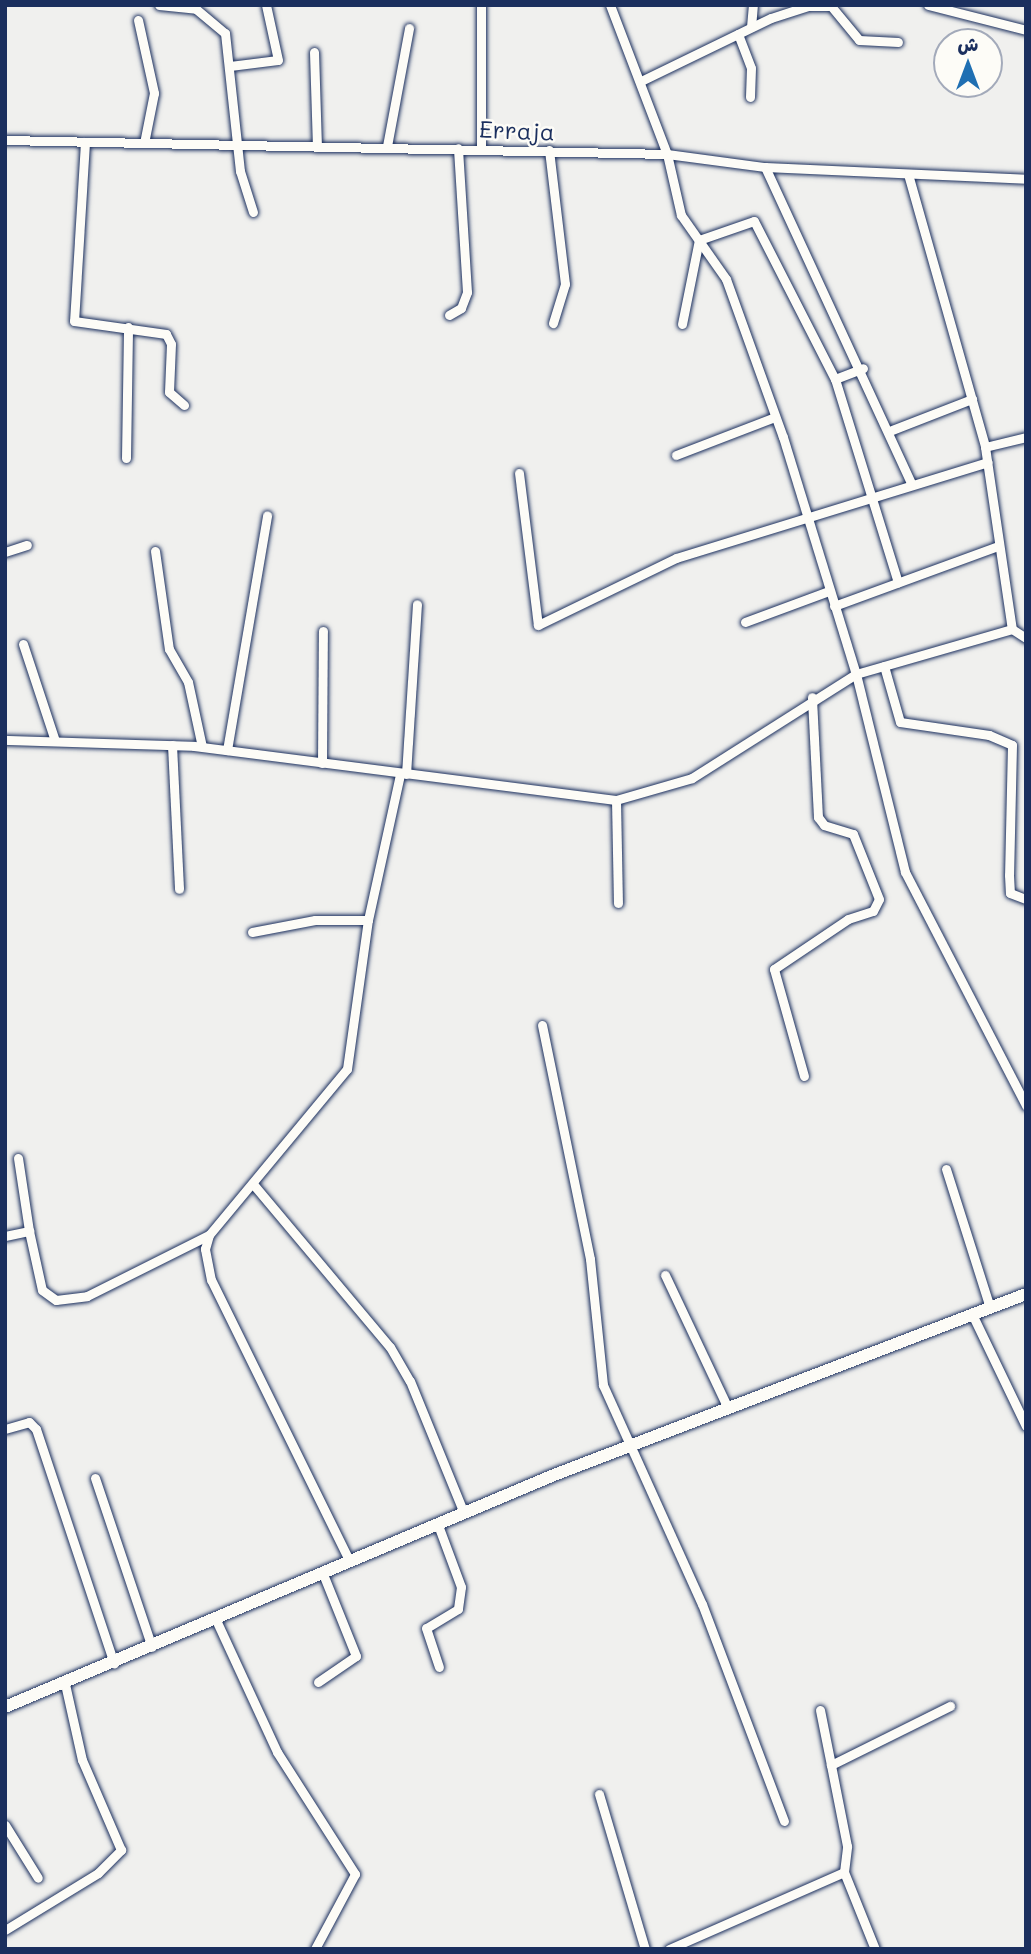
<!DOCTYPE html>
<html>
<head>
<meta charset="utf-8">
<style>
	body { margin:0 }
	#map { position:relative; width:1031px; height:1954px; overflow:hidden; background:#f0f0ee; font-family:Mali,"Playpen Sans Arabic",sans-serif }
	div>[style] { position:absolute }
	.roads { filter:drop-shadow(0 0 2px #1b2f5e) drop-shadow(0 0 2px #1b2f5e) }
	.minor>* { height:9px; margin:-4.5px; padding:0 4.5px; transform-origin:4.5px; border-radius:4.5px; background:#fdfcf7 }
	.secondary>* { height:12px; margin:-6px; padding:0 6px; transform-origin:6px; border-radius:6px; background:#fdfcf7 }
	span { translate:-50% -50%; white-space:nowrap; text-align:center; line-height:1.15; -webkit-text-stroke:5px #fdfcf7; paint-order:stroke }
	.street-label { font-size:24px; color:#1b2f5e }
	.frame { position:absolute; inset:0; border:7px solid #1b2f5e; pointer-events:none }
	.north { position:absolute; left:933px; top:28px; width:70px; height:70px; box-sizing:border-box; background:#fdfcf7; border:2px solid #a3aaba; border-radius:50%; rotate:0deg; font-size:19px; font-weight:700; line-height:28px; text-align:center; color:#1b2f5e }
	.north::after { content:''; display:block; margin:auto; width:24px; height:32px; background:#1f6fb2; clip-path:polygon(50% 0,100% 100%,50% 72%,0 100%) }
</style>
</head>
<body>
<div id="map">
	<div class="roads">
		<div class="minor">
			<i style="left:159px;top:5px;width:37px;rotate:6deg"></i>
			<i style="left:196px;top:9px;width:38px;rotate:40deg"></i>
			<i style="left:225px;top:33px;width:139px;rotate:83.8deg"></i>
			<i style="left:240px;top:171px;width:43px;rotate:72.4deg"></i>
			<i style="left:610px;top:5px;width:160px;rotate:69.1deg"></i>
			<i style="left:667px;top:154px;width:63px;rotate:77.1deg"></i>
			<i style="left:681px;top:215px;width:78px;rotate:54.9deg"></i>
			<i style="left:726px;top:279px;width:168px;rotate:70.2deg"></i>
			<i style="left:783px;top:437px;width:248px;rotate:72.9deg"></i>
			<i style="left:856px;top:674px;width:204px;rotate:76.1deg"></i>
			<i style="left:905px;top:872px;width:263px;rotate:62.6deg"></i>
			<i style="left:928px;top:5px;width:101px;rotate:14.3deg"></i>
			<i style="left:138px;top:20px;width:75px;rotate:77.6deg"></i>
			<i style="left:154px;top:93px;width:51px;rotate:101.3deg"></i>
			<i style="left:751px;top:27px;width:22px;rotate:-85deg"></i>
			<i style="left:738px;top:34px;width:36px;rotate:69deg"></i>
			<i style="left:751px;top:68px;width:29px;rotate:92deg"></i>
			<i style="left:314px;top:52px;width:93px;rotate:88.2deg"></i>
			<i style="left:230px;top:66px;width:48px;rotate:-7.1deg"></i>
			<i style="left:278px;top:60px;width:56px;rotate:-102.3deg"></i>
			<i style="left:641px;top:81px;width:144px;rotate:-25.9deg"></i>
			<i style="left:771px;top:18px;width:40px;rotate:-18deg"></i>
			<i style="left:809px;top:6px;width:22px"></i>
			<i style="left:831px;top:6px;width:44px;rotate:50.5deg"></i>
			<i style="left:859px;top:40px;width:39px;rotate:3deg"></i>
			<i style="left:5px;top:140px;width:662px;rotate:1.21deg"></i>
			<i style="left:667px;top:154px;width:99px;rotate:7.6deg"></i>
			<i style="left:765px;top:167px;width:261px;rotate:2.6deg"></i>
			<i style="left:85px;top:142px;width:179px;rotate:93.5deg"></i>
			<i style="left:74px;top:321px;width:93px;rotate:8deg"></i>
			<i style="left:166px;top:334px;width:11px;rotate:63deg"></i>
			<i style="left:171px;top:344px;width:48px;rotate:92.4deg"></i>
			<i style="left:169px;top:392px;width:20px;rotate:41deg"></i>
			<i style="left:387px;top:146px;width:120px;rotate:-79.4deg"></i>
			<i style="left:481px;top:148px;width:143px;rotate:-90deg"></i>
			<i style="left:549px;top:150px;width:135px;rotate:83.2deg"></i>
			<i style="left:565px;top:284px;width:41px;rotate:107.1deg"></i>
			<i style="left:765px;top:167px;width:348px;rotate:65.2deg"></i>
			<i style="left:908px;top:174px;width:284px;rotate:74.2deg"></i>
			<i style="left:985px;top:447px;width:184px;rotate:81.6deg"></i>
			<i style="left:1012px;top:629px;width:17px;rotate:33deg"></i>
			<i style="left:449px;top:315px;width:14px;rotate:-30deg"></i>
			<i style="left:461px;top:308px;width:17px;rotate:-69deg"></i>
			<i style="left:467px;top:292px;width:144px;rotate:-93.6deg"></i>
			<i style="left:682px;top:324px;width:86px;rotate:-78.6deg"></i>
			<i style="left:699px;top:240px;width:58px;rotate:-19.1deg"></i>
			<i style="left:754px;top:221px;width:178px;rotate:62.9deg"></i>
			<i style="left:835px;top:379px;width:213px;rotate:72.8deg"></i>
			<i style="left:835px;top:379px;width:30px;rotate:-21deg"></i>
			<i style="left:892px;top:430px;width:86px;rotate:-21.2deg"></i>
			<i style="left:985px;top:447px;width:42px;rotate:-13.7deg"></i>
			<i style="left:676px;top:455px;width:106px;rotate:-21deg"></i>
			<i style="left:126px;top:458px;width:131px;rotate:-89.1deg"></i>
			<i style="left:519px;top:473px;width:153px;rotate:82.9deg"></i>
			<i style="left:538px;top:625px;width:153px;rotate:-25.9deg"></i>
			<i style="left:676px;top:558px;width:326px;rotate:-17.1deg"></i>
			<i style="left:155px;top:551px;width:99px;rotate:81.9deg"></i>
			<i style="left:169px;top:649px;width:38px;rotate:60deg"></i>
			<i style="left:188px;top:682px;width:66px;rotate:77.8deg"></i>
			<i style="left:5px;top:552px;width:23px;rotate:-18deg"></i>
			<i style="left:834px;top:606px;width:175px;rotate:-20.1deg"></i>
			<i style="left:745px;top:622px;width:90px;rotate:-20.3deg"></i>
			<i style="left:23px;top:644px;width:102px;rotate:71.7deg"></i>
			<i style="left:884px;top:666px;width:58px;rotate:74.1deg"></i>
			<i style="left:900px;top:722px;width:90px;rotate:8.3deg"></i>
			<i style="left:989px;top:735px;width:25px;rotate:23deg"></i>
			<i style="left:1012px;top:745px;width:130px;rotate:91.3deg"></i>
			<i style="left:1009px;top:875px;width:18px;rotate:87deg"></i>
			<i style="left:1010px;top:893px;width:17px;rotate:21deg"></i>
			<i style="left:5px;top:740px;width:189px;rotate:1.8deg"></i>
			<i style="left:194px;top:746px;width:425px;rotate:7.3deg"></i>
			<i style="left:616px;top:800px;width:79px;rotate:-16.1deg"></i>
			<i style="left:692px;top:778px;width:194px;rotate:-32.4deg"></i>
			<i style="left:856px;top:674px;width:162px;rotate:-16.1deg"></i>
			<i style="left:172px;top:745px;width:144px;rotate:87.2deg"></i>
			<i style="left:227px;top:750px;width:238px;rotate:-80.3deg"></i>
			<i style="left:322px;top:763px;width:132px;rotate:-89.6deg"></i>
			<i style="left:406px;top:774px;width:170px;rotate:-86.3deg"></i>
			<i style="left:616px;top:800px;width:103px;rotate:88.9deg"></i>
			<i style="left:252px;top:932px;width:64px;rotate:-10.8deg"></i>
			<i style="left:315px;top:920px;width:53px"></i>
			<i style="left:542px;top:1025px;width:239px;rotate:78.4deg"></i>
			<i style="left:590px;top:1259px;width:127px;rotate:84.1deg"></i>
			<i style="left:603px;top:1385px;width:240px;rotate:65.7deg"></i>
			<i style="left:702px;top:1604px;width:232px;rotate:69.3deg"></i>
			<i style="left:804px;top:1076px;width:111px;rotate:-105.7deg"></i>
			<i style="left:774px;top:969px;width:89px;rotate:-34deg"></i>
			<i style="left:848px;top:919px;width:26px;rotate:-18deg"></i>
			<i style="left:873px;top:911px;width:13px;rotate:-63deg"></i>
			<i style="left:879px;top:899px;width:70px;rotate:-111.8deg"></i>
			<i style="left:853px;top:834px;width:30px;rotate:-163deg"></i>
			<i style="left:824px;top:825px;width:10px;rotate:-127deg"></i>
			<i style="left:818px;top:817px;width:120px;rotate:-92.9deg"></i>
			<i style="left:18px;top:1158px;width:74px;rotate:81.4deg"></i>
			<i style="left:946px;top:1169px;width:146px;rotate:72.4deg"></i>
			<i style="left:253px;top:1184px;width:213px;rotate:50deg"></i>
			<i style="left:390px;top:1347px;width:39px;rotate:60deg"></i>
			<i style="left:410px;top:1381px;width:143px;rotate:67.8deg"></i>
			<i style="left:5px;top:1236px;width:25px;rotate:-12deg"></i>
			<i style="left:29px;top:1231px;width:60px;rotate:77.6deg"></i>
			<i style="left:42px;top:1290px;width:17px;rotate:36deg"></i>
			<i style="left:56px;top:1300px;width:31px;rotate:-7deg"></i>
			<i style="left:87px;top:1296px;width:136px;rotate:-26.6deg"></i>
			<i style="left:665px;top:1275px;width:147px;rotate:64.7deg"></i>
			<i style="left:972px;top:1314px;width:124px;rotate:64.3deg"></i>
			<i style="left:5px;top:1429px;width:25px;rotate:-16deg"></i>
			<i style="left:29px;top:1422px;width:10px;rotate:45deg"></i>
			<i style="left:36px;top:1429px;width:247px;rotate:71.6deg"></i>
			<i style="left:95px;top:1478px;width:178px;rotate:71.4deg"></i>
			<i style="left:438px;top:1525px;width:66px;rotate:69.6deg"></i>
			<i style="left:461px;top:1587px;width:22px;rotate:98deg"></i>
			<i style="left:458px;top:1609px;width:37px;rotate:149deg"></i>
			<i style="left:426px;top:1628px;width:41px;rotate:71.6deg"></i>
			<i style="left:350px;top:1562px;width:314px;rotate:-116.2deg"></i>
			<i style="left:211px;top:1280px;width:32px;rotate:-101deg"></i>
			<i style="left:205px;top:1249px;width:15px;rotate:-74deg"></i>
			<i style="left:209px;top:1235px;width:216px;rotate:-50.3deg"></i>
			<i style="left:347px;top:1069px;width:150px;rotate:-82deg"></i>
			<i style="left:368px;top:920px;width:149px;rotate:-77.6deg"></i>
			<i style="left:216px;top:1620px;width:145px;rotate:65.2deg"></i>
			<i style="left:277px;top:1752px;width:145px;rotate:57.4deg"></i>
			<i style="left:355px;top:1874px;width:85px;rotate:118.1deg"></i>
			<i style="left:318px;top:1682px;width:46px;rotate:-34.4deg"></i>
			<i style="left:356px;top:1656px;width:88px;rotate:-111.9deg"></i>
			<i style="left:820px;top:1710px;width:56px;rotate:78.7deg"></i>
			<i style="left:599px;top:1794px;width:162px;rotate:73.5deg"></i>
			<i style="left:5px;top:1825px;width:62px;rotate:58.1deg"></i>
			<i style="left:844px;top:1872px;width:26px;rotate:-83deg"></i>
			<i style="left:847px;top:1846px;width:83px;rotate:-101.2deg"></i>
			<i style="left:831px;top:1765px;width:133px;rotate:-26.4deg"></i>
			<i style="left:5px;top:1930px;width:109px;rotate:-31.5deg"></i>
			<i style="left:98px;top:1873px;width:33px;rotate:-45deg"></i>
			<i style="left:121px;top:1850px;width:98px;rotate:-113.4deg"></i>
			<i style="left:82px;top:1760px;width:78px;rotate:-102.6deg"></i>
			<i style="left:669px;top:1949px;width:191px;rotate:-23.7deg"></i>
			<i style="left:844px;top:1872px;width:83px;rotate:68.1deg"></i>
		</div>
		<div class="secondary">
			<i style="left:5px;top:1707px;width:596px;rotate:-22.91deg"></i>
			<i style="left:554px;top:1475px;width:506px;rotate:-20.98deg"></i>
		</div>
	</div>
	<div class="street-label">
		<span style="left:517px;top:130px;rotate:2deg">Erraja</span>
	</div>
	<div class="frame"></div>
	<div class="north">ش</div>
</div>
</body>
</html>
